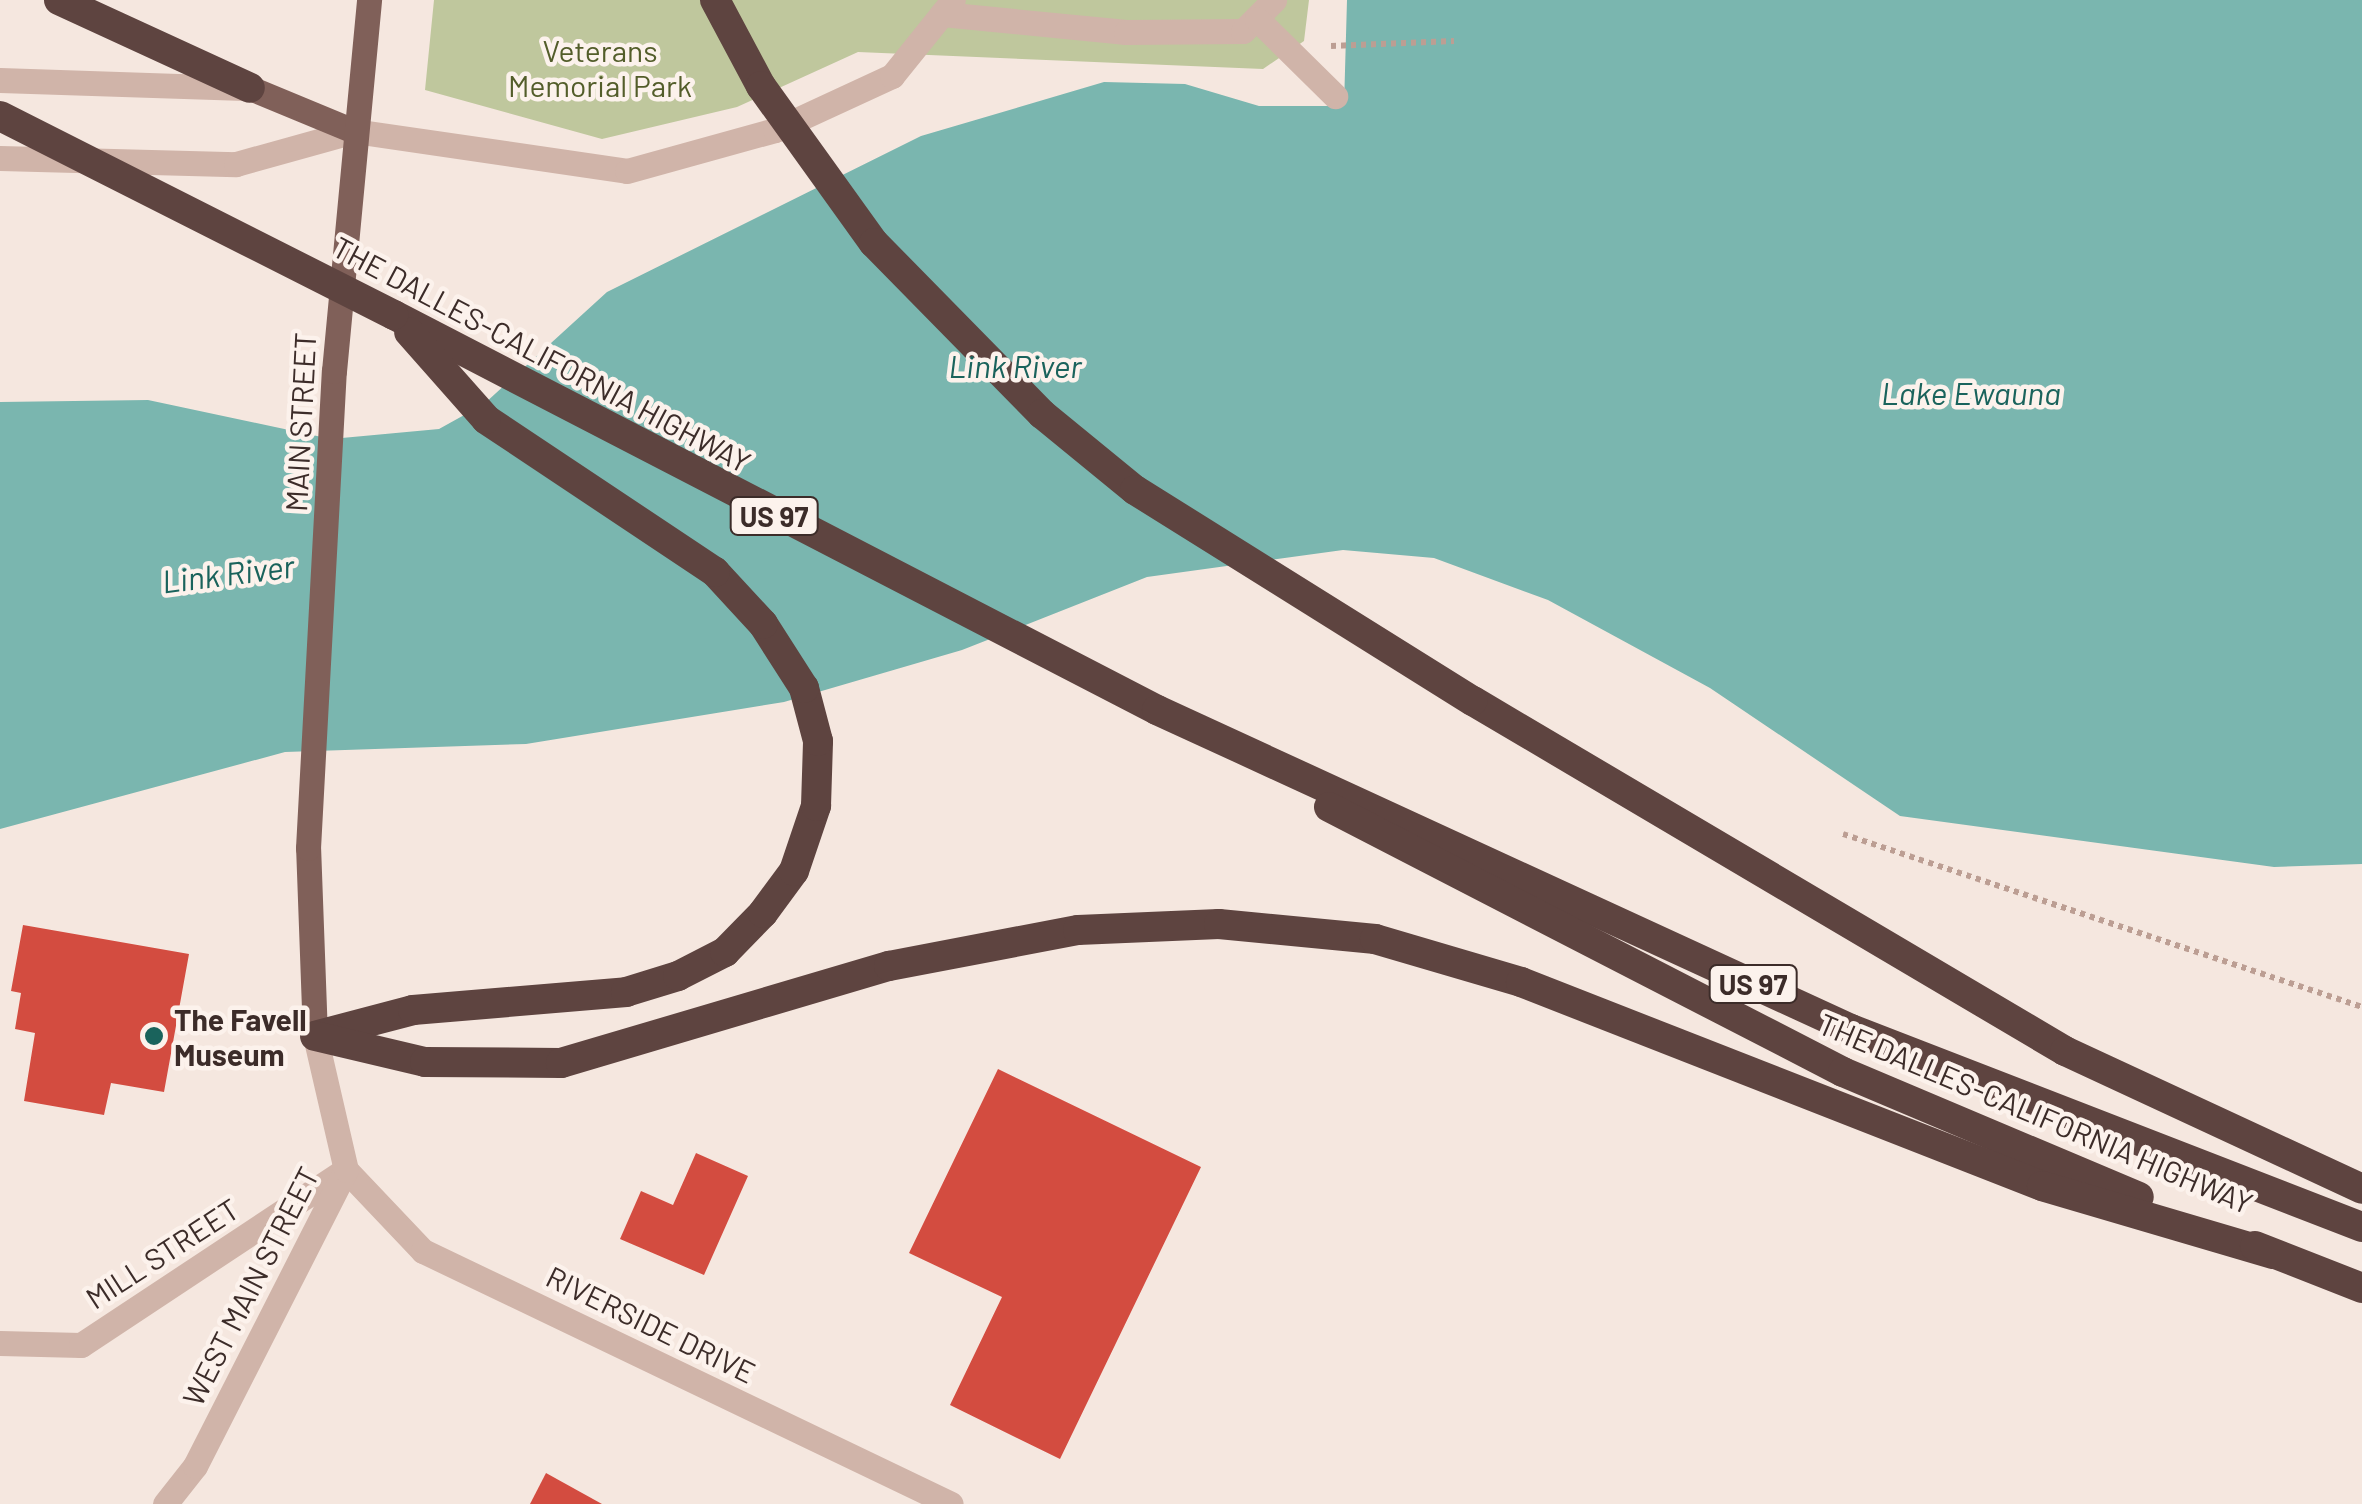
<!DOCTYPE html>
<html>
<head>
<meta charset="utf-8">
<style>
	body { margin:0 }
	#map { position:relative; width:2362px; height:1504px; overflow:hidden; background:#f5e7df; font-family:Barlow,sans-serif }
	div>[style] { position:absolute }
	.green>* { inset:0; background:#bfc79d }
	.water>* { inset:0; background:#7ab6af }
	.building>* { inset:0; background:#d34c40 }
	.path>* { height:6px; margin-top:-3px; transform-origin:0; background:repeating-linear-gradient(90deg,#bc9e93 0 5px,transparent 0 10px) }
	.minor>* { height:25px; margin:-12.5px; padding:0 12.5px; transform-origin:12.5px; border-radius:12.5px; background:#d0b4a9 }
	.major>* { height:25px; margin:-12.5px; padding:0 12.5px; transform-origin:12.5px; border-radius:12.5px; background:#806059 }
	.highway>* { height:30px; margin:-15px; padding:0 15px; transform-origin:15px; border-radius:15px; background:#5e4440 }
	.highway-bridge>* { height:30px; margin:-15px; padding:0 15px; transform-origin:15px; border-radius:15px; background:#5e4440 }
	.dots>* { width:28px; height:28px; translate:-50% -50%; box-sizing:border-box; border:5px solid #fcf2ec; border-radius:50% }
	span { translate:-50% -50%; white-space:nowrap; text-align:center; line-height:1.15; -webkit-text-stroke:9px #fcf2ec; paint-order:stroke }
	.shield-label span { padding:2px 8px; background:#fcf2ec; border:2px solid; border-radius:8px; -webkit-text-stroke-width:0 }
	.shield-label { font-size:28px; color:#3c2c29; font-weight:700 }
	.park-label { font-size:30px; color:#535d2a }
	.street-label { font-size:30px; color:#3c2c29 }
	.poi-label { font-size:30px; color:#3c2c29; font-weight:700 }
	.left { translate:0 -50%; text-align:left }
	.water-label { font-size:32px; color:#1a635c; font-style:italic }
</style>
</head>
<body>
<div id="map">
	<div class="green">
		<i style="clip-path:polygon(434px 0,1309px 0,1304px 41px,1263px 69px,858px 52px,737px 107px,602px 139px,425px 90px)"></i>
	</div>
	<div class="water">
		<i style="clip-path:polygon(1347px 0,2362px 0,2362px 864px,2274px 867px,1900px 816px,1710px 688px,1548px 600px,1434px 558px,1343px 550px,1147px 577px,962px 650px,784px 702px,526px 744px,285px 752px,0 829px,0 402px,148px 400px,331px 439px,439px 429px,484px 404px,607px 292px,921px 136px,1104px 82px,1185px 84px,1259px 106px,1344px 106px)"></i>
	</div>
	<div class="building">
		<i style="clip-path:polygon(23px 925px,189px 954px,164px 1092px,111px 1083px,104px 1115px,24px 1101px,35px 1033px,15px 1029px,21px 993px,11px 991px)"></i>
		<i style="clip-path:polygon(998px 1069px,1201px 1167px,1060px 1459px,950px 1405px,1002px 1297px,909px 1253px)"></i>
		<i style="clip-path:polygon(696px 1153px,748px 1176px,704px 1275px,620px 1239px,641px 1191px,673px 1205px)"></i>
		<i style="clip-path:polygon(546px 1473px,602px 1504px,530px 1504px)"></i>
	</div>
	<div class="path">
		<i style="left:1331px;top:46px;width:123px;rotate:-2.3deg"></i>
		<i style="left:1843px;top:834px;width:547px;rotate:18.43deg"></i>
	</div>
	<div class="minor">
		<i style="left:942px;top:14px;width:185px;rotate:5.6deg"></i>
		<i style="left:1126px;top:32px;width:117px;rotate:-0.5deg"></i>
		<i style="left:1243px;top:31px;width:44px;rotate:-45deg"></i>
		<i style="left:1257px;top:19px;width:110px;rotate:44.6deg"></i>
		<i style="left:0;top:80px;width:245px;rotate:1.9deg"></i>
		<i style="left:0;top:158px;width:236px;rotate:1.5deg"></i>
		<i style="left:236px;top:164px;width:123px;rotate:-15.6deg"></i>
		<i style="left:354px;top:131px;width:276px;rotate:8.3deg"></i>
		<i style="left:627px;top:171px;width:154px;rotate:-15.5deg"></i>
		<i style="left:775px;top:130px;width:129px;rotate:-24.8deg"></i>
		<i style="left:892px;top:76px;width:97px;rotate:-51.2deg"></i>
		<i style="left:346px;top:1170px;width:112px;rotate:46.5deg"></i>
		<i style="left:423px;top:1251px;width:585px;rotate:25.6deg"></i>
		<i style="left:0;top:1343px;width:81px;rotate:1.4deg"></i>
		<i style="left:81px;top:1345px;width:313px;rotate:-33.5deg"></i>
		<i style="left:165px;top:1504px;width:48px;rotate:-51.7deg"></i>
		<i style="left:195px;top:1466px;width:332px;rotate:-63deg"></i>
		<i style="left:346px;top:1170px;width:138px;rotate:-103deg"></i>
	</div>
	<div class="major">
		<i style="left:250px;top:88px;width:113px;rotate:22.5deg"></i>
		<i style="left:315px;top:1036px;width:188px;rotate:-92.1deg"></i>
		<i style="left:308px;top:848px;width:478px;rotate:-86.9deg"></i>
		<i style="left:334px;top:371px;width:373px;rotate:-84.6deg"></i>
	</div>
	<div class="highway">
		<i style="left:59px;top:0;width:210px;rotate:24.7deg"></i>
		<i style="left:394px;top:315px;width:859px;rotate:27.37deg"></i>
		<i style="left:1157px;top:710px;width:764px;rotate:24.69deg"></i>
		<i style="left:1851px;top:1029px;width:548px;rotate:21.18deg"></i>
		<i style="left:1473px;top:701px;width:688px;rotate:30.59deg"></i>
		<i style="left:2065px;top:1051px;width:327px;rotate:24.9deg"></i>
		<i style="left:1329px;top:807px;width:578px;rotate:27.27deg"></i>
		<i style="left:1843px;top:1072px;width:321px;rotate:22.9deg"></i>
		<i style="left:318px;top:1035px;width:98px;rotate:-14.7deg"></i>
		<i style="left:413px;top:1010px;width:214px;rotate:-4.8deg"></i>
		<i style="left:626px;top:992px;width:54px;rotate:-17.1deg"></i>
		<i style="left:678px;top:976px;width:53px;rotate:-27.1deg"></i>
		<i style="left:725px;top:952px;width:54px;rotate:-45.7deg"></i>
		<i style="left:763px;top:913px;width:52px;rotate:-53.6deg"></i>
		<i style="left:794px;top:871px;width:69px;rotate:-71.3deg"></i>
		<i style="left:816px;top:806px;width:65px;rotate:-88.2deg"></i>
		<i style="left:818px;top:741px;width:55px;rotate:-104.8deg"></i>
		<i style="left:804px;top:688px;width:76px;rotate:-122.6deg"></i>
		<i style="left:763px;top:624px;width:71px;rotate:-132.7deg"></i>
		<i style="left:715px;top:572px;width:275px;rotate:-146.3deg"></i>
		<i style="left:486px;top:419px;width:116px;rotate:-131.5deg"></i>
		<i style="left:315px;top:1036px;width:113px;rotate:13.3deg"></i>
		<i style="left:425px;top:1062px;width:136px;rotate:0.4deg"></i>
		<i style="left:561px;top:1063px;width:342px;rotate:-16.5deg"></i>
		<i style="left:889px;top:966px;width:192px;rotate:-10.8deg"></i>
		<i style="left:1078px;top:930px;width:141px;rotate:-2.4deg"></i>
		<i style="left:1219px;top:924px;width:157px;rotate:5.5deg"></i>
		<i style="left:1375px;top:939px;width:152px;rotate:16.4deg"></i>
		<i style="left:1521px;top:982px;width:560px;rotate:21.38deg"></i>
		<i style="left:2042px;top:1186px;width:241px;rotate:16.4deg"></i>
		<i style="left:2255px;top:1246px;width:115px;rotate:21.4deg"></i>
	</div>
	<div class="highway-bridge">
		<i style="left:715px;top:0;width:98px;rotate:61.9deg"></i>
		<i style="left:761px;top:86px;width:193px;rotate:54.3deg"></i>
		<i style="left:874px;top:243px;width:240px;rotate:45.5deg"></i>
		<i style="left:1042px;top:414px;width:120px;rotate:39.3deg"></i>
		<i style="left:1135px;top:490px;width:398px;rotate:32deg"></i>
		<i style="left:0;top:116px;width:441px;rotate:26.8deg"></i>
	</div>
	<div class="dots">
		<i style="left:154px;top:1036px;background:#1a635c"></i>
	</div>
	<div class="shield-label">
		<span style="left:774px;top:516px">US 97</span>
		<span style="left:1753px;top:984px">US 97</span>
	</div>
	<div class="park-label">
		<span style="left:600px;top:67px">Veterans<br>Memorial Park</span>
	</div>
	<div class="street-label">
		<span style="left:542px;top:354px;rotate:28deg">THE DALLES-CALIFORNIA HIGHWAY</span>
		<span style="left:300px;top:422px;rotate:-87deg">MAIN STREET</span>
		<span style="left:2036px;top:1113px;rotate:23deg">THE DALLES-CALIFORNIA HIGHWAY</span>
		<span style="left:162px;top:1253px;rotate:-33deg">MILL STREET</span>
		<span style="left:250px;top:1286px;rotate:-63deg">WEST MAIN STREET</span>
		<span style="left:651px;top:1324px;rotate:26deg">RIVERSIDE DRIVE</span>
	</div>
	<div class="poi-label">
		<span class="left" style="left:174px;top:1036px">The Favell<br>Museum</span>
	</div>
	<div class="water-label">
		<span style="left:1015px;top:365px">Link River</span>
		<span style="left:1971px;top:392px">Lake Ewauna</span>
		<span style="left:228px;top:573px;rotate:-7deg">Link River</span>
	</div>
</div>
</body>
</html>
